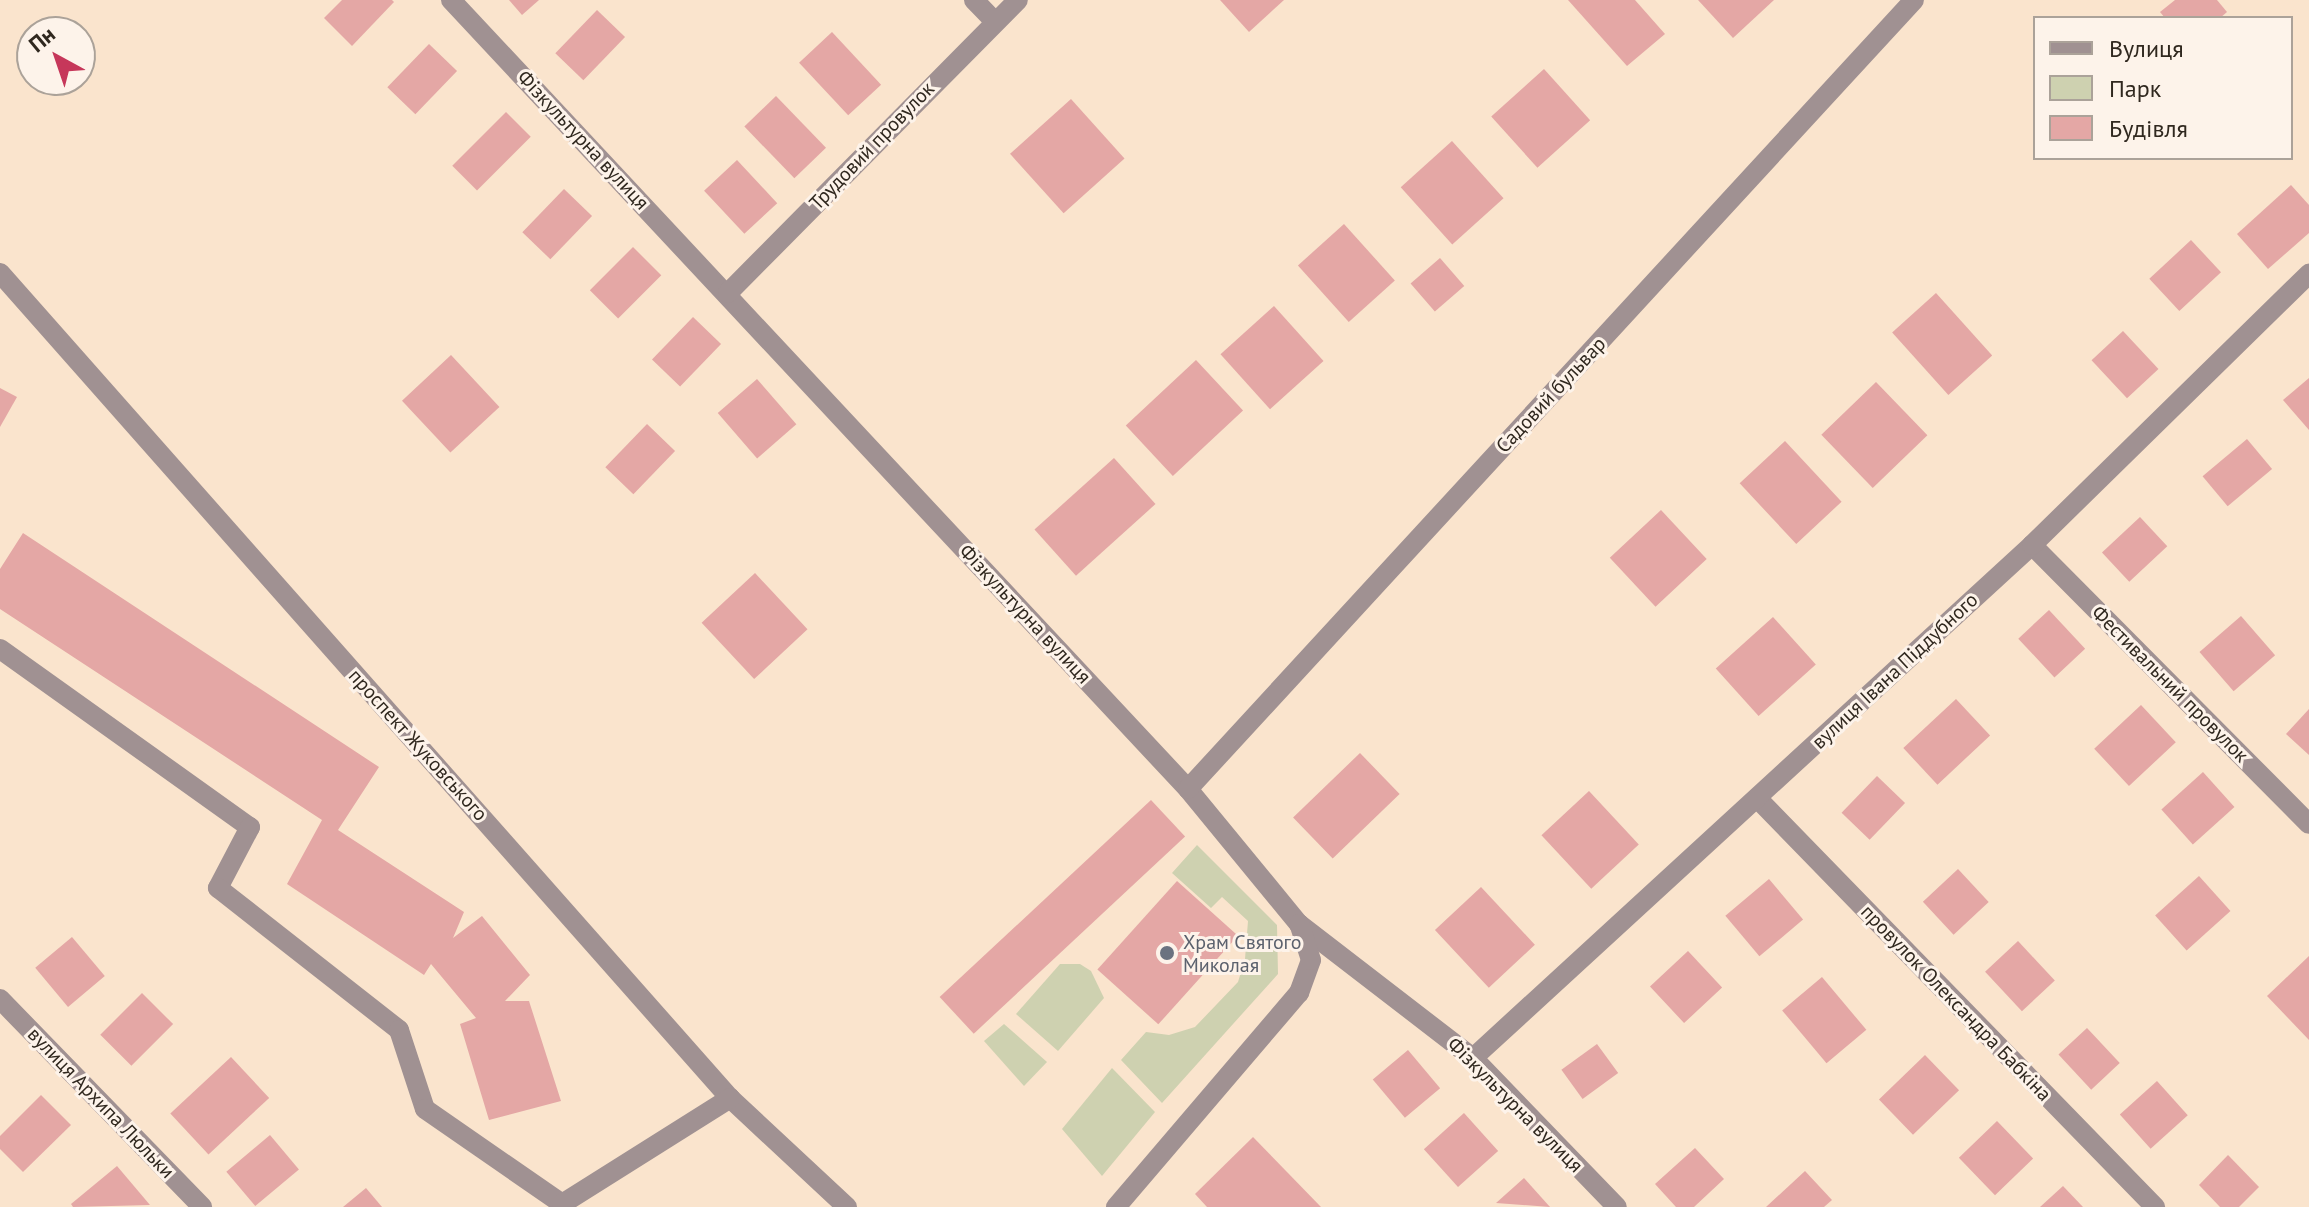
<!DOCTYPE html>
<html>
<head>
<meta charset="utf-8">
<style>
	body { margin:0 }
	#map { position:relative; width:2309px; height:1207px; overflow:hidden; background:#fae4cd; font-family:"PT Sans",sans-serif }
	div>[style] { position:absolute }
	.green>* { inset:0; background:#ced1b0 }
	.building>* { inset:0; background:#e4a7a5; transform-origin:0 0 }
	.minor>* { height:20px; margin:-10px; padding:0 10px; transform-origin:10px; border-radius:10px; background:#a09192 }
	.dots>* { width:22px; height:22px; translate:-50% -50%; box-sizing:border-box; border:4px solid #fdf3ea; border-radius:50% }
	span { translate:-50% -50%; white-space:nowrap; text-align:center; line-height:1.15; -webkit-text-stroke:6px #fdf3ea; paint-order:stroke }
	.street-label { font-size:20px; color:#30281f }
	.worship-label { font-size:20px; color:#5b616d }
	.left { translate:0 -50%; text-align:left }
	.legend { position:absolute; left:2033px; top:16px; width:260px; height:144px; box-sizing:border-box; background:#fdf3ea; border:2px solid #aba299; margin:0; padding:10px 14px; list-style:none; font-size:24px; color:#30281f }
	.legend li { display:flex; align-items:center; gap:16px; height:40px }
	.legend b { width:40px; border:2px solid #aba299 }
	.north { position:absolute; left:16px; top:16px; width:80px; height:80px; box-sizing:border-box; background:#fdf3ea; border:2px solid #aba299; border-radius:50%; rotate:320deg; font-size:22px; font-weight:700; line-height:32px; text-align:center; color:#30281f }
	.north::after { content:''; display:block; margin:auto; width:28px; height:36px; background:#c6375a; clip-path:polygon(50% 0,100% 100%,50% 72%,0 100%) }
</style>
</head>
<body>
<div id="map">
	<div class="green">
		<i style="clip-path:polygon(1197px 845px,1277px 925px,1278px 974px,1162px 1103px,1121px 1060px,1146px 1032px,1169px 1035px,1195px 1027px,1238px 982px,1245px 959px,1248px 921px,1222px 897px,1211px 908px,1172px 873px)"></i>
		<i style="clip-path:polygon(1060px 964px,1080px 964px,1091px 971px,1104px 998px,1058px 1051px,1016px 1014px)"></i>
		<i style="clip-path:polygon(1004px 1024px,1047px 1062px,1024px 1086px,984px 1041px)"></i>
		<i style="clip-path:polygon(1112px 1068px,1155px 1112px,1102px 1176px,1062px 1129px)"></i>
	</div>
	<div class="building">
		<i style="clip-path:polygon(342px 0,392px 0,394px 2px,352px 46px,324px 18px)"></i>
		<i style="clip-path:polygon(509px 0,539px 0,522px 15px)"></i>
		<i style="clip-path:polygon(1220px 0,1284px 0,1249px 32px)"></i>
		<i style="clip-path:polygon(1568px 0,1635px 0,1665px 34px,1627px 66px)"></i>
		<i style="clip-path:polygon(1698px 0,1774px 0,1733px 38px)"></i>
		<i style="clip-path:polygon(2175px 0,2217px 0,2227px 12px,2220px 18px,2165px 18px,2160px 12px)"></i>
		<i style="left:597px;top:10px;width:39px;height:60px;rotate:44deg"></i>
		<i style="left:832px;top:32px;width:72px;height:45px;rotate:47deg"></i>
		<i style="left:429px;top:44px;width:39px;height:60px;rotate:44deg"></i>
		<i style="left:1544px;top:69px;width:69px;height:71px;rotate:48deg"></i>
		<i style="left:776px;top:96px;width:72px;height:44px;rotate:46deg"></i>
		<i style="left:1071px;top:99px;width:80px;height:82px;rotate:48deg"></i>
		<i style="left:506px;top:112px;width:35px;height:76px;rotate:45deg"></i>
		<i style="left:1452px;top:141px;width:77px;height:69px;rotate:48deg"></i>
		<i style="left:737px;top:160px;width:59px;height:45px;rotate:47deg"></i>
		<i style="clip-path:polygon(2291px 185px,2309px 205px,2309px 233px,2268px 269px,2237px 234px)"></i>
		<i style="left:564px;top:189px;width:39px;height:60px;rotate:44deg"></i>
		<i style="left:1344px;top:224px;width:76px;height:62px;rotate:48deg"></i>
		<i style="left:2191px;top:240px;width:44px;height:57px;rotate:47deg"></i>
		<i style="left:633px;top:247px;width:40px;height:61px;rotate:45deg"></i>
		<i style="left:1440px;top:258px;width:37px;height:39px;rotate:49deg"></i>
		<i style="left:1936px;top:293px;width:84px;height:59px;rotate:48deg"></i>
		<i style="left:1274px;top:306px;width:74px;height:72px;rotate:48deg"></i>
		<i style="left:693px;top:317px;width:39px;height:59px;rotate:44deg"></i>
		<i style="left:2123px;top:331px;width:52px;height:43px;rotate:47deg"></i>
		<i style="left:451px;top:355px;width:71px;height:67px;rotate:47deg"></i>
		<i style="left:1196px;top:360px;width:69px;height:96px;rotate:47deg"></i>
		<i style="clip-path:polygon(2309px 378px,2309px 430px,2283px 400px)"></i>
		<i style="left:757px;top:379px;width:60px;height:52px;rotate:49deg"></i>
		<i style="left:1876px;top:382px;width:74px;height:76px;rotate:46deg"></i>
		<i style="clip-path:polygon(0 388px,17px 397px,0 427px)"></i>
		<i style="left:647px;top:424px;width:39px;height:60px;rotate:44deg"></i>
		<i style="left:2247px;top:439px;width:39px;height:58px;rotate:50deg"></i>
		<i style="left:1785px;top:441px;width:83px;height:62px;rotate:47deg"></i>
		<i style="left:1114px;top:458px;width:62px;height:107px;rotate:48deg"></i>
		<i style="left:1661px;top:510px;width:67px;height:70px;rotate:47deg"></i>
		<i style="left:2140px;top:517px;width:40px;height:52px;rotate:47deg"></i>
		<i style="clip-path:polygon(23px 533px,379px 767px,338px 830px,464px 912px,453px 938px,482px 916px,530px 975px,505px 1001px,529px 1001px,561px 1101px,489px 1120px,460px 1024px,476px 1018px,431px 964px,424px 975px,287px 884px,322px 820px,0 609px,0 569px)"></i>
		<i style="left:755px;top:573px;width:77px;height:73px;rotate:47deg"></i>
		<i style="left:2049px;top:610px;width:53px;height:42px;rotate:47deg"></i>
		<i style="left:2241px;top:616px;width:52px;height:55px;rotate:49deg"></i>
		<i style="left:1773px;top:617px;width:64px;height:77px;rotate:48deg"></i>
		<i style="left:1956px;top:699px;width:50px;height:72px;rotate:47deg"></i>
		<i style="left:2141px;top:705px;width:51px;height:64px;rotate:47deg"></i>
		<i style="clip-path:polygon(2309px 709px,2309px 755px,2286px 734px)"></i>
		<i style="left:1360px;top:753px;width:57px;height:93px;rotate:46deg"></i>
		<i style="left:2203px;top:772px;width:47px;height:56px;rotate:48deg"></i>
		<i style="left:1877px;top:776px;width:39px;height:51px;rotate:44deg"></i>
		<i style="left:1589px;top:791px;width:73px;height:65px;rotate:47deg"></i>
		<i style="left:1151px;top:800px;width:50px;height:289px;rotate:47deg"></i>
		<i style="left:1958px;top:869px;width:45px;height:48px;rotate:47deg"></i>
		<i style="left:2199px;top:876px;width:47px;height:59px;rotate:48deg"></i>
		<i style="left:1769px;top:879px;width:53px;height:57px;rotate:50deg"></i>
		<i style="left:1177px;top:881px;width:82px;height:119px;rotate:42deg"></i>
		<i style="left:1481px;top:887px;width:79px;height:63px;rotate:47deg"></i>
		<i style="left:72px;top:937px;width:51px;height:48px;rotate:50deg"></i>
		<i style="left:2018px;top:941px;width:54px;height:45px;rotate:47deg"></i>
		<i style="left:1688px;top:951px;width:50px;height:52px;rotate:47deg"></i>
		<i style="clip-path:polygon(2309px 956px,2309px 1040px,2267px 996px)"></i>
		<i style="left:1822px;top:977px;width:69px;height:52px;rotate:50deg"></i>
		<i style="left:142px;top:993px;width:44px;height:59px;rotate:45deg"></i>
		<i style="left:2087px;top:1028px;width:48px;height:39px;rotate:47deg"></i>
		<i style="left:1597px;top:1044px;width:36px;height:44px;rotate:54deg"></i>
		<i style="left:1408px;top:1050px;width:50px;height:46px;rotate:50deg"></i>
		<i style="left:1925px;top:1055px;width:49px;height:64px;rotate:46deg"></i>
		<i style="left:231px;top:1057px;width:56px;height:83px;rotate:47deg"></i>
		<i style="left:2157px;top:1081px;width:46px;height:50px;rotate:48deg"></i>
		<i style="clip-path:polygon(41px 1095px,71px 1125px,23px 1172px,0 1149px,0 1136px)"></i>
		<i style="left:1464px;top:1113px;width:51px;height:54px;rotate:48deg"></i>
		<i style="left:1997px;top:1121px;width:52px;height:53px;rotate:46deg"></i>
		<i style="left:270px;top:1135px;width:45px;height:57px;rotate:50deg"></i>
		<i style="clip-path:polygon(1253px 1137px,1321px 1207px,1207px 1207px,1195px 1194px)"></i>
		<i style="clip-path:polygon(1695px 1148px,1724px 1179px,1694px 1207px,1676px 1207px,1655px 1184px)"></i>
		<i style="clip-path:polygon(2228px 1155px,2259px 1187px,2239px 1207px,2220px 1207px,2199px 1185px)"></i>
		<i style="clip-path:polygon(117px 1166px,150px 1205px,73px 1207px,71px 1204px)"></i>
		<i style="clip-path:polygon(1805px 1171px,1832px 1200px,1824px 1207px,1766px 1207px)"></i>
		<i style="clip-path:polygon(1524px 1178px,1550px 1207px,1496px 1203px)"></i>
		<i style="clip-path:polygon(2063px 1186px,2083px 1207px,2040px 1207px)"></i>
		<i style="clip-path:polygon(366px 1188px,382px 1207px,343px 1207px)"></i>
	</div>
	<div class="minor">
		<i style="left:451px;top:0;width:1080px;rotate:46.95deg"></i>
		<i style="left:1188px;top:789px;width:175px;rotate:50.6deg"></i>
		<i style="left:1299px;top:924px;width:220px;rotate:37.6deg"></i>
		<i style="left:1473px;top:1058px;width:207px;rotate:46deg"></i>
		<i style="left:974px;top:0;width:29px;rotate:46deg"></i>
		<i style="left:0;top:273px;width:1102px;rotate:48.5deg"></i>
		<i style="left:730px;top:1098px;width:160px;rotate:43deg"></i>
		<i style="left:728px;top:293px;width:412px;rotate:-45.3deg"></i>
		<i style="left:2032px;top:545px;width:393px;rotate:45.2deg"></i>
		<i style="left:0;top:649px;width:307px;rotate:35.5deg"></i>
		<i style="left:250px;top:827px;width:69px;rotate:117.7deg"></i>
		<i style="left:218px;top:888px;width:230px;rotate:38.1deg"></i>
		<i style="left:399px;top:1030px;width:83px;rotate:71.8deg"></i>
		<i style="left:425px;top:1109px;width:167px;rotate:34.7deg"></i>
		<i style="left:562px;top:1204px;width:199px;rotate:-32.2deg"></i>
		<i style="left:1188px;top:789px;width:1072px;rotate:-47.38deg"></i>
		<i style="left:1757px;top:798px;width:571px;rotate:45.78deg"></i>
		<i style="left:0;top:999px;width:290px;rotate:45.8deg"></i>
		<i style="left:1473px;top:1058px;width:759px;rotate:-42.54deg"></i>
		<i style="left:2032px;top:545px;width:388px;rotate:-44.4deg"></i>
		<i style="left:1116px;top:1207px;width:282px;rotate:-49.5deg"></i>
		<i style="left:1299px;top:993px;width:35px;rotate:-70deg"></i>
		<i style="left:1311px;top:960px;width:38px;rotate:-108deg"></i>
	</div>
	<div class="dots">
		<i style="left:1167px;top:953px;background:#6b7280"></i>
	</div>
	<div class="street-label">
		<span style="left:583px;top:140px;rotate:47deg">Фізкультурна вулиця</span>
		<span style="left:872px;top:146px;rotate:-46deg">Трудовий провулок</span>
		<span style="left:1551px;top:395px;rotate:-47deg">Садовий бульвар</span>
		<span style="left:1025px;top:614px;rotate:47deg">Фізкультурна вулиця</span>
		<span style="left:1895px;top:671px;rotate:-43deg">вулиця Івана Піддубного</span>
		<span style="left:2170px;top:684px;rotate:45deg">Фестивальний провулок</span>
		<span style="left:418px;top:745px;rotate:48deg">проспект Жуковського</span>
		<span style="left:1956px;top:1003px;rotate:46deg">провулок Олександра Бабкіна</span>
		<span style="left:101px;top:1103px;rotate:46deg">вулиця Архипа Люльки</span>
		<span style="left:1515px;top:1105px;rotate:45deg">Фізкультурна вулиця</span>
	</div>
	<div class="worship-label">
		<span class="left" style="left:1183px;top:954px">Храм Святого<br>Миколая</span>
	</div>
	<ul class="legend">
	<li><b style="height:10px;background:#a09192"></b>Вулиця</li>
	<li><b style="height:22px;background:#ced1b0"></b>Парк</li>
	<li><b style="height:22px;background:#e4a7a5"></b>Будівля</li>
	</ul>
	<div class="north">Пн</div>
</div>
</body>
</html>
